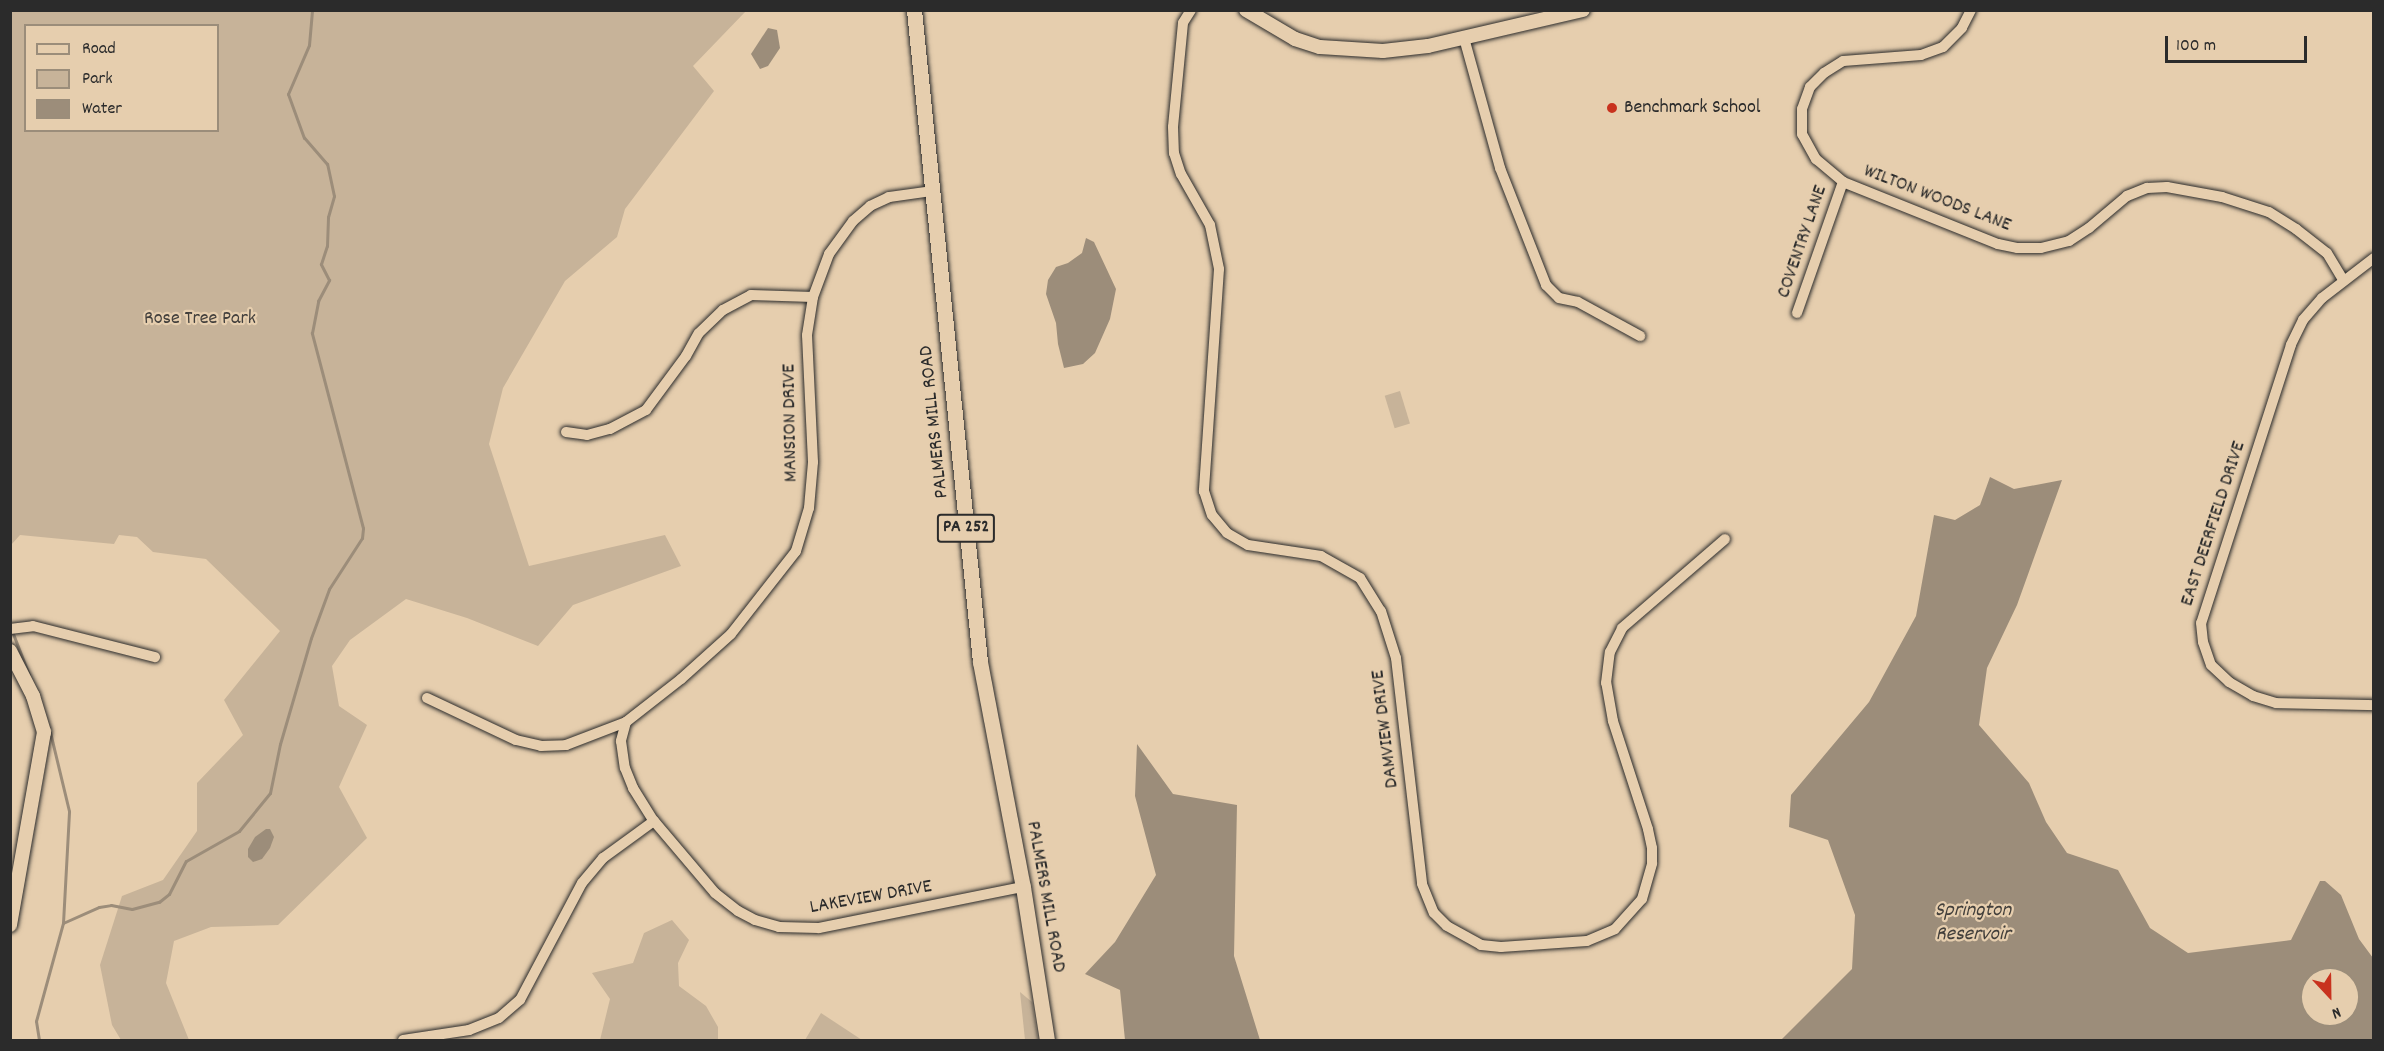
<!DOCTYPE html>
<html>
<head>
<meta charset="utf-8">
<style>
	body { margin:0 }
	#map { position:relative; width:2384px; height:1051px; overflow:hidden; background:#e6ceae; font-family:Dekko,sans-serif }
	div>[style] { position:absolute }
	.green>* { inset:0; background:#c7b399; transform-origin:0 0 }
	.water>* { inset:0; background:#9c8d7a }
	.stream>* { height:3px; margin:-1.5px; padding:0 1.5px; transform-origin:1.5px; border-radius:1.5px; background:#9c8d7a }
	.roads { filter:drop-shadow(0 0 2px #2b2b2b) drop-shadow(0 0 2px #2b2b2b) }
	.street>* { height:10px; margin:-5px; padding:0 5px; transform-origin:5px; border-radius:5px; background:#e6ceae }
	.secondary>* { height:14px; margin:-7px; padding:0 7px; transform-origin:7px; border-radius:7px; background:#e6ceae }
	.primary>* { height:15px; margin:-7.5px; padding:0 7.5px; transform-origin:7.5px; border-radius:7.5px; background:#e6ceae }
	.dots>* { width:16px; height:16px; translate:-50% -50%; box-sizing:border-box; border:3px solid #e6ceae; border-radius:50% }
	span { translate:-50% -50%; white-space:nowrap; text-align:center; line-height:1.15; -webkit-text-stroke:4.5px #e6ceae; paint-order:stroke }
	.shield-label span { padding:2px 4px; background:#e6ceae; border:2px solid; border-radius:4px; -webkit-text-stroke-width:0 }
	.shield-label { font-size:18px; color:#2b2b2b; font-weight:700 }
	.poi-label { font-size:20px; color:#2b2b2b }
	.left { translate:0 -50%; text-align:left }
	.street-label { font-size:20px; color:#2b2b2b }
	.park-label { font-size:20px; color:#423f3c }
	.water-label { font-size:21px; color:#423f3b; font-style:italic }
	.frame { position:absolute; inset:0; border:12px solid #2b2b2b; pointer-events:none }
	.legend { position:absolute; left:24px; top:24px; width:195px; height:108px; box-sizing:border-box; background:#e6ceae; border:2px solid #9b8d7a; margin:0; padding:8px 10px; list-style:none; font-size:18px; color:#2b2b2b }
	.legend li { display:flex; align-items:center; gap:12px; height:30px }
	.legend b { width:30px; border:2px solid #9b8d7a }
	.north { position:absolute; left:2300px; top:967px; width:60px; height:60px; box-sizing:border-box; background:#e6ceae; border:2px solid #9b8d7a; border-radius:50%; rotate:158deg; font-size:16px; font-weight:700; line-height:24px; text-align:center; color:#2b2b2b }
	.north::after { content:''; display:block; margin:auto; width:21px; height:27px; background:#c8321e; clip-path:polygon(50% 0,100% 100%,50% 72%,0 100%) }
	.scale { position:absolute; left:2165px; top:36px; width:142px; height:27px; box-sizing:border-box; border:3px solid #2b2b2b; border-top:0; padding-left:8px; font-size:18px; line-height:21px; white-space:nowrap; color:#2b2b2b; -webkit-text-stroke:4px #e6ceae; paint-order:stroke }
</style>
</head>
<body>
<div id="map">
	<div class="green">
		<i style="clip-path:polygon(evenodd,11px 11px,746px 11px,693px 66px,714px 91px,625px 209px,617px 237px,565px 281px,503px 388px,489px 444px,529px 566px,665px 535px,681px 566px,573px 605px,538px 646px,467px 618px,406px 599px,350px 640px,332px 666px,339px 706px,367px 725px,339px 787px,367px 838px,278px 925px,211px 927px,174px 941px,166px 983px,189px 1040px,121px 1040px,112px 1025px,100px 965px,122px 896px,163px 880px,197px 831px,197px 783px,243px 735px,224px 700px,280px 631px,206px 559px,153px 552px,137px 537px,119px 535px,114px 544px,20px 535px,11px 545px,11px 11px,26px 26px,218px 26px,218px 130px,26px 130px,26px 26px)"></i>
		<i style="left:1400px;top:391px;width:34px;height:16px;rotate:73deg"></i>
		<i style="clip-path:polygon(672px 920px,689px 940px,678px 963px,679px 986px,706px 1006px,718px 1027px,718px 1040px,600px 1040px,610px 999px,592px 973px,633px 963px,644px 933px)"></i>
		<i style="clip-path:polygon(1020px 992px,1032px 1002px,1038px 1040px,1025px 1040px)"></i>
		<i style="clip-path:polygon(821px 1013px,862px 1040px,805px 1040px)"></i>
	</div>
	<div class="water">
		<i style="clip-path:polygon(768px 28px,777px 30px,780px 48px,768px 66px,760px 69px,751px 54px)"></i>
		<i style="clip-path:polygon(1086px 238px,1094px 242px,1116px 289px,1110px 319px,1095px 353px,1083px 364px,1064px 368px,1058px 344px,1056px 323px,1046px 294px,1048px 280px,1056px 267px,1068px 263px,1082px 253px)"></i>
		<i style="clip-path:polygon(evenodd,1990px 477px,2014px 489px,2062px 480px,2017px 605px,1987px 668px,1979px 725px,2029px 783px,2046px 822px,2067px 853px,2118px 870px,2150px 928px,2188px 953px,2291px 940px,2320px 881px,2325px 881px,2341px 895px,2359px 939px,2373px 958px,2373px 1040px,1781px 1040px,1852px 969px,1855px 915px,1828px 840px,1789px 827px,1791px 795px,1869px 702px,1916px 616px,1934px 515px,1955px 520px,1980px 505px,1990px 477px,2312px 979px,2348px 979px,2348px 1015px,2312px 1015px,2312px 979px)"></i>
		<i style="clip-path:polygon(1137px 744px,1173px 794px,1237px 805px,1234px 956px,1260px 1040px,1125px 1040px,1120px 990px,1085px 974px,1115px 942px,1156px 875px,1135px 796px)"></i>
		<i style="clip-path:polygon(266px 829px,270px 829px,274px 837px,270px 848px,262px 859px,253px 862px,248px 857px,248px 849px,255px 837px)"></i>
	</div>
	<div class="stream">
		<i style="left:12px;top:631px;width:47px;rotate:68.9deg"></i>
		<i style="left:63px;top:923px;width:39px;rotate:-24deg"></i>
		<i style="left:99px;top:907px;width:12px;rotate:-9deg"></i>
		<i style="left:111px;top:905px;width:21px;rotate:11deg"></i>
		<i style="left:132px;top:909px;width:28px;rotate:-15deg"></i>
		<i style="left:159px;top:902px;width:13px;rotate:-39deg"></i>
		<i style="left:169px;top:894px;width:37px;rotate:-63deg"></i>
		<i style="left:186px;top:861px;width:61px;rotate:-29.5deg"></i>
		<i style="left:239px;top:831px;width:49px;rotate:-50.8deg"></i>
		<i style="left:270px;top:793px;width:50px;rotate:-78.5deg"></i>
		<i style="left:280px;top:744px;width:110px;rotate:-73.7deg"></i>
		<i style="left:311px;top:638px;width:52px;rotate:-69.8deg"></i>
		<i style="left:329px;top:589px;width:61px;rotate:-57.1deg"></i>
		<i style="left:362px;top:538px;width:10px;rotate:-84deg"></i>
		<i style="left:363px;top:528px;width:202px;rotate:-104.7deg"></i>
		<i style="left:312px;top:333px;width:33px;rotate:-79deg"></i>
		<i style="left:318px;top:301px;width:24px;rotate:-62deg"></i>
		<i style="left:329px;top:280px;width:18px;rotate:-117deg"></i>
		<i style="left:321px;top:264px;width:19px;rotate:-72deg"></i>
		<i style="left:327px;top:246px;width:29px;rotate:-88deg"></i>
		<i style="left:328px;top:217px;width:22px;rotate:-74deg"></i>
		<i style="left:334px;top:196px;width:33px;rotate:-102deg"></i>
		<i style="left:327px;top:164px;width:35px;rotate:-131deg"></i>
		<i style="left:304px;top:138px;width:47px;rotate:-110deg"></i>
		<i style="left:288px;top:94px;width:53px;rotate:-66.8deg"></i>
		<i style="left:309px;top:45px;width:35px;rotate:-85deg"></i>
		<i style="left:39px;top:1040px;width:19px;rotate:-99deg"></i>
		<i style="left:36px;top:1021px;width:102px;rotate:-74.6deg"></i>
		<i style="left:63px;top:923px;width:112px;rotate:-86.9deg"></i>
		<i style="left:69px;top:811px;width:81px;rotate:-103.5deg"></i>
	</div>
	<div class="roads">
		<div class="street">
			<i style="left:1191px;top:10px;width:15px;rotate:122deg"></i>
			<i style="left:1183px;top:23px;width:104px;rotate:95.5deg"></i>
			<i style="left:1173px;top:127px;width:26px;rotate:88deg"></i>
			<i style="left:1174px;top:153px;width:22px;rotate:72deg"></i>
			<i style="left:1181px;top:174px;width:59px;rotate:60.4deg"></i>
			<i style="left:1210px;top:225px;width:45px;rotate:78.4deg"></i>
			<i style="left:1219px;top:269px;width:223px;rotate:93.9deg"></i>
			<i style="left:1204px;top:491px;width:25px;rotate:72deg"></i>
			<i style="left:1212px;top:515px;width:23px;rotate:50deg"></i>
			<i style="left:1227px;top:533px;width:24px;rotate:30deg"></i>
			<i style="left:1248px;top:545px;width:74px;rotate:8.6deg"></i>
			<i style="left:1321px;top:556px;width:45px;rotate:29.4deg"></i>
			<i style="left:1360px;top:578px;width:39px;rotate:58deg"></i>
			<i style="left:1381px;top:611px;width:49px;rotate:72.3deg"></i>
			<i style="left:1396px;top:658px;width:227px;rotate:83.4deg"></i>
			<i style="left:1422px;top:884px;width:31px;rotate:68deg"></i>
			<i style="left:1434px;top:913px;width:18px;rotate:45deg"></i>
			<i style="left:1447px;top:926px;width:39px;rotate:29deg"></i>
			<i style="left:1481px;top:945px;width:20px;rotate:6deg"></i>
			<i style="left:1501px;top:947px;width:86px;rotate:-4deg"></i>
			<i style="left:1587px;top:941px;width:30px;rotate:-23deg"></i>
			<i style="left:1615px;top:929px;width:40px;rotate:-48deg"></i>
			<i style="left:1642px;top:899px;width:37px;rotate:-74deg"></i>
			<i style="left:1652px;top:863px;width:15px;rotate:-90deg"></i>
			<i style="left:1652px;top:848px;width:19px;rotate:-102deg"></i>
			<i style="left:1648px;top:829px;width:114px;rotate:-108deg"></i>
			<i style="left:1613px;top:721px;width:39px;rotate:-100deg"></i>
			<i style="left:1606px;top:683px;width:31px;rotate:-83deg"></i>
			<i style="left:1610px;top:652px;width:27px;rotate:-63deg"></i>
			<i style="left:1622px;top:628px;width:136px;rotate:-40.8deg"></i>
			<i style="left:1971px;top:10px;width:20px;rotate:117deg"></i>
			<i style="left:1962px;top:28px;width:27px;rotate:135deg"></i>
			<i style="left:1943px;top:47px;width:23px;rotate:160deg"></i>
			<i style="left:1921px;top:55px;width:78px;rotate:175.6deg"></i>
			<i style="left:1843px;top:61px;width:22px;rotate:148deg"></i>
			<i style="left:1824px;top:73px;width:20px;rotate:135deg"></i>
			<i style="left:1810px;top:87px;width:23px;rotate:110deg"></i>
			<i style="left:1802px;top:109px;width:25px;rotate:90deg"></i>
			<i style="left:1802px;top:134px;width:29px;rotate:61deg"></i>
			<i style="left:1816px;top:159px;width:35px;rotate:40deg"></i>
			<i style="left:1843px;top:182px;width:167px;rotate:21.8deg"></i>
			<i style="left:1998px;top:244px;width:19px;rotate:12deg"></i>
			<i style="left:2017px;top:248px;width:24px"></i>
			<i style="left:2041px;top:248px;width:29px;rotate:-14deg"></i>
			<i style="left:2069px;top:241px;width:24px;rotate:-33deg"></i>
			<i style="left:2089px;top:228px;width:50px;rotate:-40.1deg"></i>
			<i style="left:2127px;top:196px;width:22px;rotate:-22deg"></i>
			<i style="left:2147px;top:188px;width:20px;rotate:-3deg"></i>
			<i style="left:2167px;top:187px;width:56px;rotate:10.3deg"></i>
			<i style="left:2222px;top:197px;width:49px;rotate:17.7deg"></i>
			<i style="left:2269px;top:212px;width:32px;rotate:32deg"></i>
			<i style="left:2296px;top:229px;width:39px;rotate:38deg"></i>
			<i style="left:2327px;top:253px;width:31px;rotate:59deg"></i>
			<i style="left:1464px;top:38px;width:135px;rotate:74.5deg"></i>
			<i style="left:1500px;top:168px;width:126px;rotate:68.5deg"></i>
			<i style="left:1546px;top:285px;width:18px;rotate:45deg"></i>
			<i style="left:1559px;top:298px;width:19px;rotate:12deg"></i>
			<i style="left:1578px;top:302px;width:71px;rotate:28.7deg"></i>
			<i style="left:2374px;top:258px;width:66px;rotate:142.4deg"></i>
			<i style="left:2322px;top:298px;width:29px;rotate:131deg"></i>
			<i style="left:2303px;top:320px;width:28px;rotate:116deg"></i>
			<i style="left:2291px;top:345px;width:292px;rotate:107.9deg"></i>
			<i style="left:2201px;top:623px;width:19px;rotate:84deg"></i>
			<i style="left:2203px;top:642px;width:24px;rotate:71deg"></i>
			<i style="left:2211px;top:665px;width:25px;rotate:43deg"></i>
			<i style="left:2229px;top:682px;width:28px;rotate:30deg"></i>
			<i style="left:2253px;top:696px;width:24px;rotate:17deg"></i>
			<i style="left:2276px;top:703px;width:98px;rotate:1.2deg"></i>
			<i style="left:1797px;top:313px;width:139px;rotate:-70.7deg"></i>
			<i style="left:566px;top:432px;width:21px;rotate:8deg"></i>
			<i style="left:587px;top:435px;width:24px;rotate:-15deg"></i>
			<i style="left:610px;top:429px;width:41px;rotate:-27.8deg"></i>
			<i style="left:646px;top:410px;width:67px;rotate:-53.5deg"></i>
			<i style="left:686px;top:356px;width:26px;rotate:-61deg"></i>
			<i style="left:699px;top:333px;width:33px;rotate:-44deg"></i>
			<i style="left:723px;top:310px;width:32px;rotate:-28deg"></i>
			<i style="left:751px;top:295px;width:62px;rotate:1.8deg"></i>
			<i style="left:10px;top:629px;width:23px;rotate:-7deg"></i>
			<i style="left:33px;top:626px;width:126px;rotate:14.3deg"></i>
			<i style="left:427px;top:698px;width:98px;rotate:25.3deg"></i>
			<i style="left:516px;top:740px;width:26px;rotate:13deg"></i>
			<i style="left:541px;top:746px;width:25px;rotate:-2deg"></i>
			<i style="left:566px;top:745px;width:64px;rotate:-21deg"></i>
			<i style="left:626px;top:722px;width:20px;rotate:105deg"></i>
			<i style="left:621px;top:741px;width:27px;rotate:82deg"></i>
			<i style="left:625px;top:768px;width:22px;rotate:68deg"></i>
			<i style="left:633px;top:788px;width:39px;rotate:58deg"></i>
			<i style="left:654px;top:821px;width:94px;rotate:49.7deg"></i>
			<i style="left:715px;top:893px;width:29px;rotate:38deg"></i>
			<i style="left:738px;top:911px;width:19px;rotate:28deg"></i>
			<i style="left:755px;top:920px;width:25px;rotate:16deg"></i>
			<i style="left:779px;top:927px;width:40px;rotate:1.4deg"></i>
			<i style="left:819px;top:928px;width:208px;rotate:-11.4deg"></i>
			<i style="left:626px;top:722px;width:70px;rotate:-38deg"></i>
			<i style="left:681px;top:679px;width:67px;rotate:-42deg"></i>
			<i style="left:731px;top:634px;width:105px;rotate:-51.9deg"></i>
			<i style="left:796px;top:551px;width:45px;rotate:-73.2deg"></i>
			<i style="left:809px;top:508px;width:46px;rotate:-85deg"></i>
			<i style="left:813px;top:462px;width:127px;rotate:-92.7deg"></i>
			<i style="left:807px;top:335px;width:38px;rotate:-81deg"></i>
			<i style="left:813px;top:297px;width:46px;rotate:-69.6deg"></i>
			<i style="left:829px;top:254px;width:41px;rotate:-54deg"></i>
			<i style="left:853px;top:221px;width:23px;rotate:-41deg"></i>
			<i style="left:870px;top:206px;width:21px;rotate:-25deg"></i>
			<i style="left:889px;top:197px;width:43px;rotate:-7.9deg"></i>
			<i style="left:403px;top:1040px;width:67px;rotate:-8.6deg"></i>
			<i style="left:469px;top:1030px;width:32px;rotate:-22deg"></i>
			<i style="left:499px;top:1018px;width:28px;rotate:-41deg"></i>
			<i style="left:520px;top:1000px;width:132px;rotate:-62.1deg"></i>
			<i style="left:582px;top:883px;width:33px;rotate:-50deg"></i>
			<i style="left:603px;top:858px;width:63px;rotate:-36deg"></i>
		</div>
		<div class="secondary">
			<i style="left:1246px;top:10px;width:57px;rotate:30.6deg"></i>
			<i style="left:1295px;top:39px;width:26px;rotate:18deg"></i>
			<i style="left:1320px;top:47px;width:63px;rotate:3.6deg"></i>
			<i style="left:1383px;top:51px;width:45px;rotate:-6.3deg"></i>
			<i style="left:1428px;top:46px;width:159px;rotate:-13.1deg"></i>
			<i style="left:10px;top:651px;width:51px;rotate:62.9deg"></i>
			<i style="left:33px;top:696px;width:38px;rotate:73deg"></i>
			<i style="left:44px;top:732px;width:196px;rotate:100deg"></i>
		</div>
		<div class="primary">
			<i style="left:914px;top:10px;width:655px;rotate:84.22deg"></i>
			<i style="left:980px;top:662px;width:229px;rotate:79.2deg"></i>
			<i style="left:1023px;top:887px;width:155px;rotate:81.1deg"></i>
		</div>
	</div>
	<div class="dots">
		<i style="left:1612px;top:108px;background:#c8321e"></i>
	</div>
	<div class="shield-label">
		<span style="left:966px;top:528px">PA 252</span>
	</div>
	<div class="poi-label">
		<span class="left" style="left:1624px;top:108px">Benchmark School</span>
	</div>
	<div class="street-label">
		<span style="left:1937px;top:199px;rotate:21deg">WILTON WOODS LANE</span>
		<span style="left:1803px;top:242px;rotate:-71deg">COVENTRY LANE</span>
		<span style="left:935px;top:422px;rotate:-96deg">PALMERS MILL ROAD</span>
		<span style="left:791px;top:423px;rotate:-91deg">MANSION DRIVE</span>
		<span style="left:2214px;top:524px;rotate:-72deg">EAST DEERFIELD DRIVE</span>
		<span style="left:1386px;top:729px;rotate:-97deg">DAMVIEW DRIVE</span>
		<span style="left:1045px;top:897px;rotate:80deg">PALMERS MILL ROAD</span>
		<span style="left:871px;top:898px;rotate:-10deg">LAKEVIEW DRIVE</span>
	</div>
	<div class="park-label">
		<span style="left:200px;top:319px">Rose Tree Park</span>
	</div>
	<div class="water-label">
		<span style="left:1973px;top:923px">Springton<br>Reservoir</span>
	</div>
	<div class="frame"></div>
	<ul class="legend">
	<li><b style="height:8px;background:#e6ceae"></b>Road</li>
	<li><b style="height:16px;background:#c7b399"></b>Park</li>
	<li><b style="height:16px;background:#9c8d7a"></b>Water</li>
	</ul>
	<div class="north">N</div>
	<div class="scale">100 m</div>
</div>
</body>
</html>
